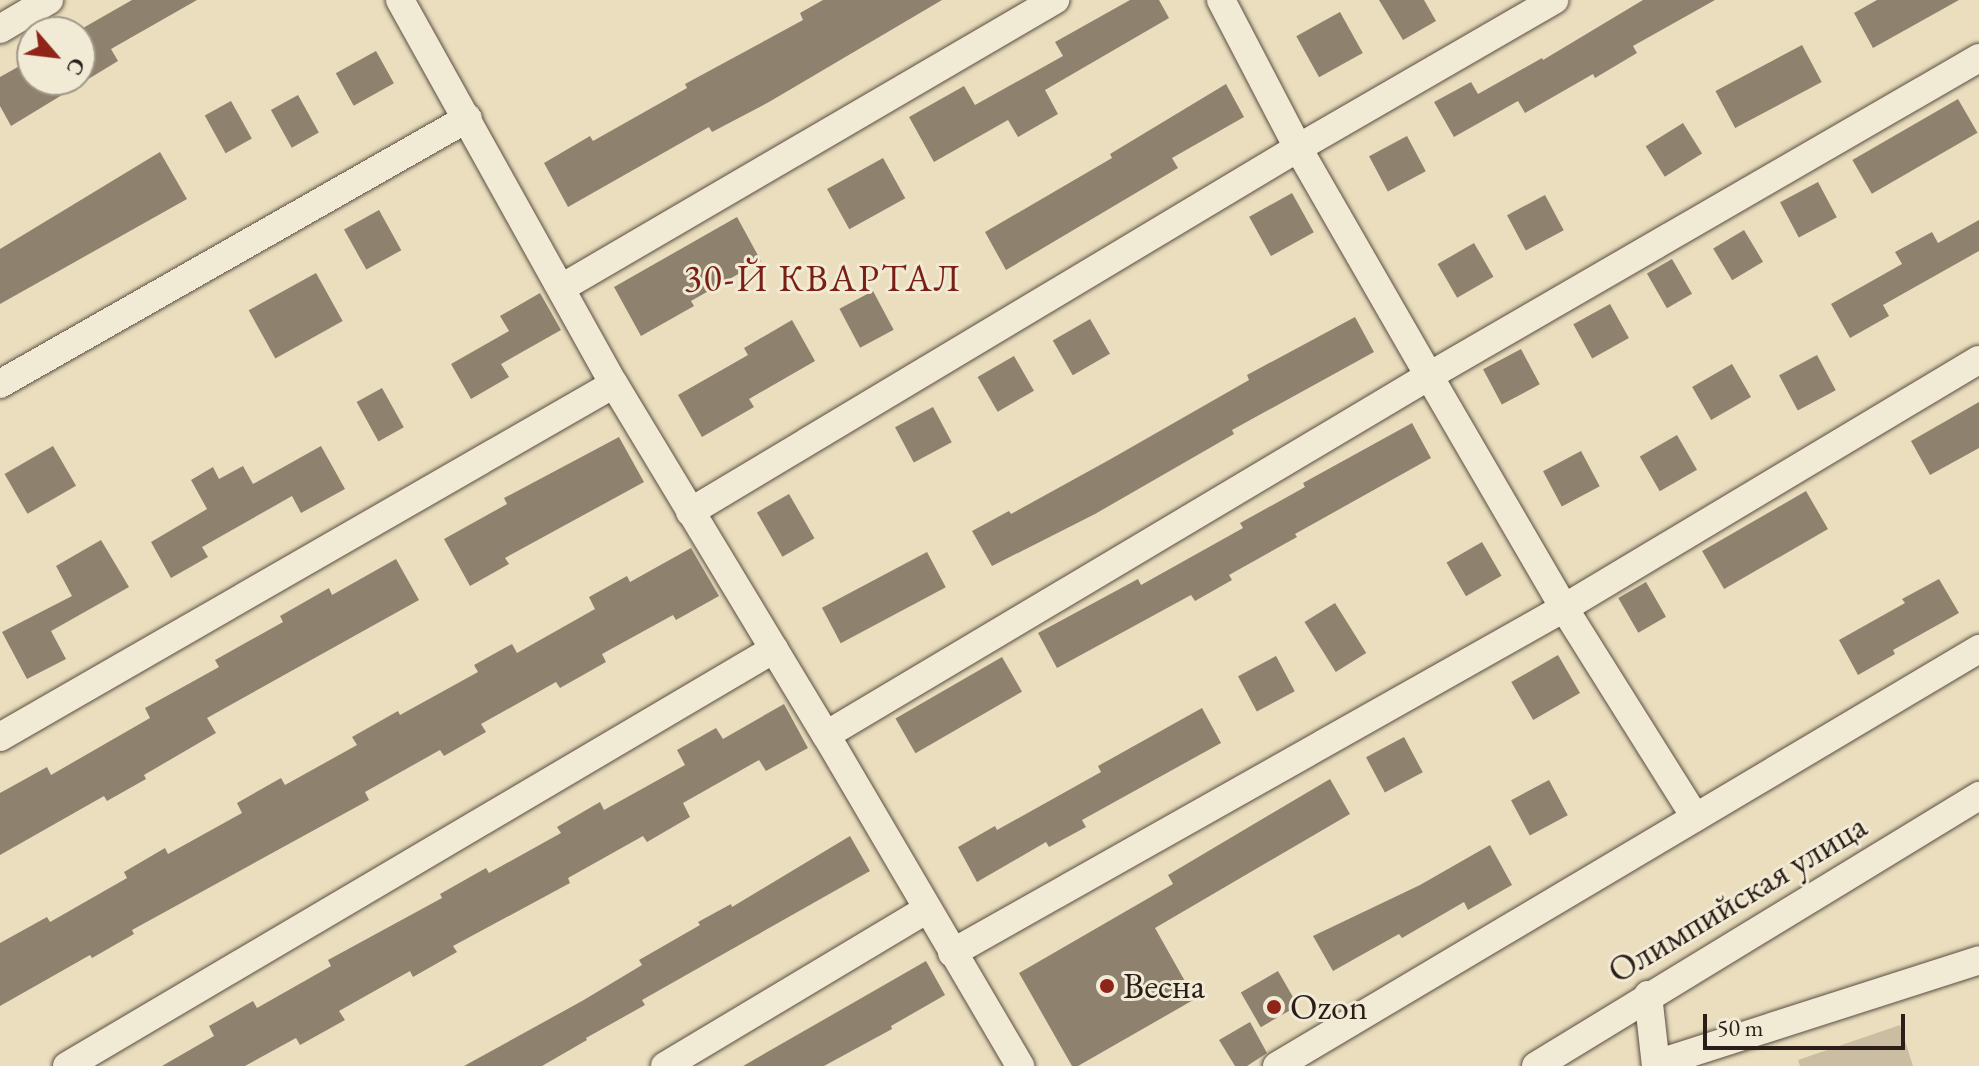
<!DOCTYPE html>
<html>
<head>
<meta charset="utf-8">
<style>
	body { margin:0 }
	#map { position:relative; width:1979px; height:1066px; overflow:hidden; background:#eadebe; font-family:"EB Garamond",serif }
	div>[style] { position:absolute }
	.green>* { inset:0; background:#cabda2 }
	.building>* { inset:0; background:#8e826f; transform-origin:0 0 }
	.roads { filter:drop-shadow(0 0 2px #5b4e42) drop-shadow(0 0 2px #5b4e42) }
	.minor>* { height:28px; margin:-14px; padding:0 14px; transform-origin:14px; border-radius:14px; background:#f1ead5 }
	.dots>* { width:22px; height:22px; translate:-50% -50%; box-sizing:border-box; border:4px solid #f1ead5; border-radius:50% }
	span { translate:-50% -50%; white-space:nowrap; text-align:center; line-height:1.15; -webkit-text-stroke:6px #f1ead5; paint-order:stroke }
	.street-label { font-size:36px; color:#2b1e19 }
	.poi-label { font-size:36px; color:#2b1e19 }
	.left { translate:0 -50%; text-align:left }
	.neighbourhood-label { font-size:38px; color:#7a1f14; letter-spacing:2px }
	.north { position:absolute; left:16px; top:16px; width:80px; height:80px; box-sizing:border-box; background:#f1ead5; border:2px solid #a2988a; border-radius:50%; rotate:118deg; font-size:22px; font-weight:700; line-height:32px; text-align:center; color:#2b1e19 }
	.north::after { content:''; display:block; margin:auto; width:28px; height:36px; background:#8f2418; clip-path:polygon(50% 0,100% 100%,50% 72%,0 100%) }
	.scale { position:absolute; left:1703px; top:1014px; width:202px; height:36px; box-sizing:border-box; border:4px solid #2b1e19; border-top:0; padding-left:10px; font-size:24px; line-height:28px; white-space:nowrap; color:#2b1e19; -webkit-text-stroke:6px #f1ead5; paint-order:stroke }
</style>
</head>
<body>
<div id="map">
	<div class="green">
		<i style="clip-path:polygon(1900px 1025px,1913px 1066px,1800px 1066px,1798px 1060px)"></i>
	</div>
	<div class="building">
		<i style="clip-path:polygon(132px 0,197px 0,111px 49px,118px 61px,11px 126px,0 106px,0 77px,32px 59px,32px 80px,80px 80px,80px 32px,76px 32px)"></i>
		<i style="clip-path:polygon(823px 0,942px 0,769px 102px,712px 132px,709px 127px,568px 207px,544px 163px,590px 136px,593px 141px,687px 88px,685px 84px,803px 20px,800px 13px)"></i>
		<i style="clip-path:polygon(1130px 0,1159px 0,1169px 18px,1045px 90px,1058px 114px,1018px 137px,1008px 120px,934px 162px,909px 117px,964px 86px,975px 105px,1063px 56px,1055px 42px)"></i>
		<i style="clip-path:polygon(1379px 0,1424px 0,1436px 21px,1403px 40px)"></i>
		<i style="clip-path:polygon(1643px 0,1715px 0,1633px 46px,1637px 53px,1595px 78px,1593px 74px,1525px 113px,1518px 101px,1454px 137px,1434px 102px,1471px 82px,1478px 94px,1542px 58px,1543px 60px)"></i>
		<i style="clip-path:polygon(1877px 0,1959px 0,1873px 48px,1854px 13px)"></i>
		<i style="left:1340px;top:12px;width:47px;height:50px;rotate:61deg"></i>
		<i style="left:1802px;top:45px;width:42px;height:98px;rotate:62deg"></i>
		<i style="left:376px;top:51px;width:37px;height:46px;rotate:61deg"></i>
		<i style="clip-path:polygon(1226px 84px,1244px 117px,1172px 158px,1178px 168px,1006px 270px,985px 232px,1112px 158px,1110px 154px)"></i>
		<i style="left:298px;top:95px;width:43px;height:31px;rotate:61deg"></i>
		<i style="left:1958px;top:99px;width:39px;height:122px;rotate:60deg"></i>
		<i style="left:231px;top:101px;width:43px;height:30px;rotate:61deg"></i>
		<i style="left:1683px;top:123px;width:36px;height:44px;rotate:58deg"></i>
		<i style="left:1407px;top:136px;width:40px;height:43px;rotate:62deg"></i>
		<i style="clip-path:polygon(160px 152px,187px 199px,0 304px,0 249px)"></i>
		<i style="left:883px;top:158px;width:46px;height:64px;rotate:61deg"></i>
		<i style="left:1818px;top:182px;width:40px;height:43px;rotate:62deg"></i>
		<i style="left:1292px;top:193px;width:45px;height:49px;rotate:61deg"></i>
		<i style="left:1545px;top:195px;width:40px;height:43px;rotate:62deg"></i>
		<i style="left:379px;top:210px;width:46px;height:40px;rotate:61deg"></i>
		<i style="clip-path:polygon(737px 217px,761px 261px,691px 301px,694px 306px,641px 336px,614px 287px)"></i>
		<i style="clip-path:polygon(1979px 220px,1979px 251px,1883px 305px,1889px 316px,1850px 338px,1831px 304px,1902px 264px,1895px 252px,1932px 232px,1938px 243px)"></i>
		<i style="left:1744px;top:230px;width:37px;height:36px;rotate:59deg"></i>
		<i style="left:1474px;top:243px;width:39px;height:42px;rotate:60deg"></i>
		<i style="left:1672px;top:259px;width:40px;height:29px;rotate:60deg"></i>
		<i style="left:316px;top:273px;width:55px;height:77px;rotate:61deg"></i>
		<i style="left:873px;top:291px;width:44px;height:38px;rotate:62deg"></i>
		<i style="clip-path:polygon(540px 293px,561px 330px,501px 364px,509px 377px,471px 399px,451px 364px,509px 331px,500px 316px)"></i>
		<i style="left:1610px;top:304px;width:39px;height:42px;rotate:61deg"></i>
		<i style="clip-path:polygon(1355px 317px,1374px 352px,1232px 430px,1234px 434px,1095px 514px,992px 566px,972px 531px,1009px 511px,1011px 514px,1109px 460px,1249px 380px,1247px 375px)"></i>
		<i style="left:1090px;top:319px;width:40px;height:43px;rotate:60deg"></i>
		<i style="clip-path:polygon(792px 320px,815px 361px,749px 399px,754px 407px,702px 437px,678px 395px,748px 355px,744px 348px)"></i>
		<i style="left:1521px;top:349px;width:40px;height:43px;rotate:62deg"></i>
		<i style="left:1817px;top:355px;width:40px;height:43px;rotate:62deg"></i>
		<i style="left:1014px;top:356px;width:40px;height:42px;rotate:60deg"></i>
		<i style="left:1732px;top:364px;width:38px;height:46px;rotate:60deg"></i>
		<i style="left:382px;top:388px;width:45px;height:29px;rotate:61deg"></i>
		<i style="clip-path:polygon(1979px 402px,1979px 448px,1930px 475px,1911px 441px)"></i>
		<i style="left:933px;top:407px;width:40px;height:43px;rotate:62deg"></i>
		<i style="clip-path:polygon(1412px 423px,1431px 458px,1295px 534px,1297px 537px,1229px 575px,1232px 580px,1195px 601px,1191px 595px,1057px 668px,1038px 633px,1138px 579px,1141px 585px,1243px 528px,1240px 523px,1305px 487px,1303px 483px)"></i>
		<i style="left:1677px;top:435px;width:40px;height:43px;rotate:60deg"></i>
		<i style="clip-path:polygon(619px 437px,644px 482px,505px 558px,509px 564px,470px 586px,444px 539px,507px 504px,504px 498px)"></i>
		<i style="left:53px;top:446px;width:46px;height:56px;rotate:60deg"></i>
		<i style="clip-path:polygon(321px 446px,345px 489px,301px 513px,292px 496px,202px 547px,208px 557px,171px 578px,151px 542px,207px 509px,191px 480px,213px 467px,219px 479px,243px 466px,253px 484px)"></i>
		<i style="left:1581px;top:451px;width:40px;height:43px;rotate:62deg"></i>
		<i style="left:1806px;top:491px;width:44px;height:120px;rotate:60deg"></i>
		<i style="left:789px;top:494px;width:51px;height:37px;rotate:60deg"></i>
		<i style="clip-path:polygon(101px 540px,129px 587px,51px 631px,66px 659px,27px 679px,2px 632px,72px 596px,56px 566px)"></i>
		<i style="left:1482px;top:542px;width:39px;height:41px;rotate:60deg"></i>
		<i style="clip-path:polygon(691px 548px,719px 596px,676px 620px,673px 615px,602px 654px,606px 662px,560px 688px,556px 682px,481px 724px,486px 732px,444px 756px,440px 750px,365px 792px,369px 800px,132px 930px,134px 934px,92px 958px,90px 955px,0 1006px,0 943px,47px 917px,50px 922px,127px 878px,124px 872px,165px 848px,168px 854px,242px 813px,237px 803px,281px 778px,285px 785px,357px 745px,352px 737px,398px 711px,400px 715px,478px 672px,474px 665px,512px 644px,517px 653px,595px 609px,589px 597px,627px 576px,630px 582px)"></i>
		<i style="left:927px;top:552px;width:40px;height:119px;rotate:62deg"></i>
		<i style="clip-path:polygon(396px 559px,419px 600px,207px 718px,216px 733px,144px 775px,146px 779px,107px 801px,104px 796px,0 855px,0 793px,47px 767px,51px 775px,150px 718px,145px 708px,219px 667px,215px 660px,283px 622px,280px 616px,329px 588px,332px 595px)"></i>
		<i style="clip-path:polygon(1939px 579px,1959px 613px,1893px 650px,1895px 654px,1858px 675px,1839px 640px,1905px 603px,1902px 599px)"></i>
		<i style="left:1646px;top:582px;width:40px;height:32px;rotate:60deg"></i>
		<i style="left:1335px;top:603px;width:59px;height:36px;rotate:58deg"></i>
		<i style="left:1558px;top:655px;width:44px;height:54px;rotate:60deg"></i>
		<i style="left:1276px;top:656px;width:40px;height:43px;rotate:62deg"></i>
		<i style="left:1002px;top:657px;width:40px;height:123px;rotate:60deg"></i>
		<i style="clip-path:polygon(784px 704px,808px 748px,766px 771px,759px 760px,683px 803px,690px 817px,647px 842px,643px 836px,568px 878px,570px 883px,453px 946px,457px 952px,413px 977px,410px 971px,339px 1011px,345px 1020px,300px 1045px,296px 1038px,245px 1066px,162px 1066px,214px 1036px,209px 1026px,253px 1001px,257px 1008px,331px 966px,328px 960px,442px 898px,440px 894px,486px 868px,489px 873px,561px 833px,557px 827px,600px 802px,604px 810px,685px 765px,677px 750px,716px 728px,723px 739px)"></i>
		<i style="clip-path:polygon(1202px 708px,1221px 743px,1082px 820px,1086px 827px,1049px 847px,1046px 842px,977px 882px,958px 847px,995px 826px,997px 830px,1101px 772px,1098px 766px)"></i>
		<i style="left:1404px;top:737px;width:40px;height:43px;rotate:62deg"></i>
		<i style="clip-path:polygon(1330px 779px,1350px 814px,1155px 928px,1195px 999px,1078px 1066px,1072px 1066px,1019px 973px,1173px 884px,1168px 875px)"></i>
		<i style="left:1549px;top:780px;width:40px;height:43px;rotate:62deg"></i>
		<i style="clip-path:polygon(850px 836px,870px 871px,642px 1000px,645px 1005px,586px 1038px,587px 1040px,542px 1066px,464px 1066px,582px 1001px,642px 965px,639px 960px,700px 925px,698px 922px,731px 904px,732px 907px)"></i>
		<i style="clip-path:polygon(1490px 845px,1512px 885px,1468px 910px,1464px 902px,1402px 938px,1399px 934px,1333px 971px,1313px 936px,1420px 885px)"></i>
		<i style="clip-path:polygon(926px 961px,945px 995px,891px 1026px,892px 1029px,824px 1066px,743px 1066px)"></i>
		<i style="left:1278px;top:971px;width:40px;height:43px;rotate:60deg"></i>
		<i style="clip-path:polygon(1250px 1022px,1267px 1053px,1247px 1066px,1235px 1066px,1219px 1040px)"></i>
	</div>
	<div class="roads">
		<div class="minor">
			<i style="left:400px;top:0;width:440px;rotate:60.9deg"></i>
			<i style="left:614px;top:384px;width:410px;rotate:58.9deg"></i>
			<i style="left:826px;top:735px;width:384px;rotate:59.6deg"></i>
			<i style="left:1221px;top:0;width:167px;rotate:62.5deg"></i>
			<i style="left:1298px;top:148px;width:263px;rotate:60.1deg"></i>
			<i style="left:1429px;top:376px;width:268px;rotate:59.8deg"></i>
			<i style="left:1564px;top:608px;width:247px;rotate:57.9deg"></i>
			<i style="left:0;top:29px;width:57px;rotate:-30.6deg"></i>
			<i style="left:563px;top:287px;width:570px;rotate:-30.26deg"></i>
			<i style="left:0;top:384px;width:538px;rotate:-29.61deg"></i>
			<i style="left:690px;top:512px;width:709px;rotate:-30.91deg"></i>
			<i style="left:1298px;top:148px;width:296px;rotate:-30deg"></i>
			<i style="left:826px;top:735px;width:702px;rotate:-30.77deg"></i>
			<i style="left:1429px;top:376px;width:635px;rotate:-30.04deg"></i>
			<i style="left:0;top:737px;width:708px;rotate:-29.9deg"></i>
			<i style="left:952px;top:953px;width:703px;rotate:-29.41deg"></i>
			<i style="left:1564px;top:608px;width:483px;rotate:-30.9deg"></i>
			<i style="left:1648px;top:995px;width:71px;rotate:83.6deg"></i>
			<i style="left:1656px;top:1064px;width:339px;rotate:-17.8deg"></i>
			<i style="left:67px;top:1066px;width:821px;rotate:-30.53deg"></i>
			<i style="left:665px;top:1066px;width:304px;rotate:-30.9deg"></i>
			<i style="left:1277px;top:1066px;width:817px;rotate:-30.71deg"></i>
			<i style="left:1536px;top:1066px;width:519px;rotate:-31.36deg"></i>
		</div>
	</div>
	<div class="dots">
		<i style="left:1107px;top:986px;background:#8f2418"></i>
		<i style="left:1274px;top:1007px;background:#8f2418"></i>
	</div>
	<div class="street-label">
		<span style="left:1737px;top:898px;rotate:-31deg">Олимпийская улица</span>
	</div>
	<div class="poi-label">
		<span class="left" style="left:1123px;top:986px">Весна</span>
		<span class="left" style="left:1290px;top:1007px">Ozon</span>
	</div>
	<div class="neighbourhood-label">
		<span style="left:823px;top:278px">30-Й КВАРТАЛ</span>
	</div>
	<div class="north">С</div>
	<div class="scale">50 m</div>
</div>
</body>
</html>
